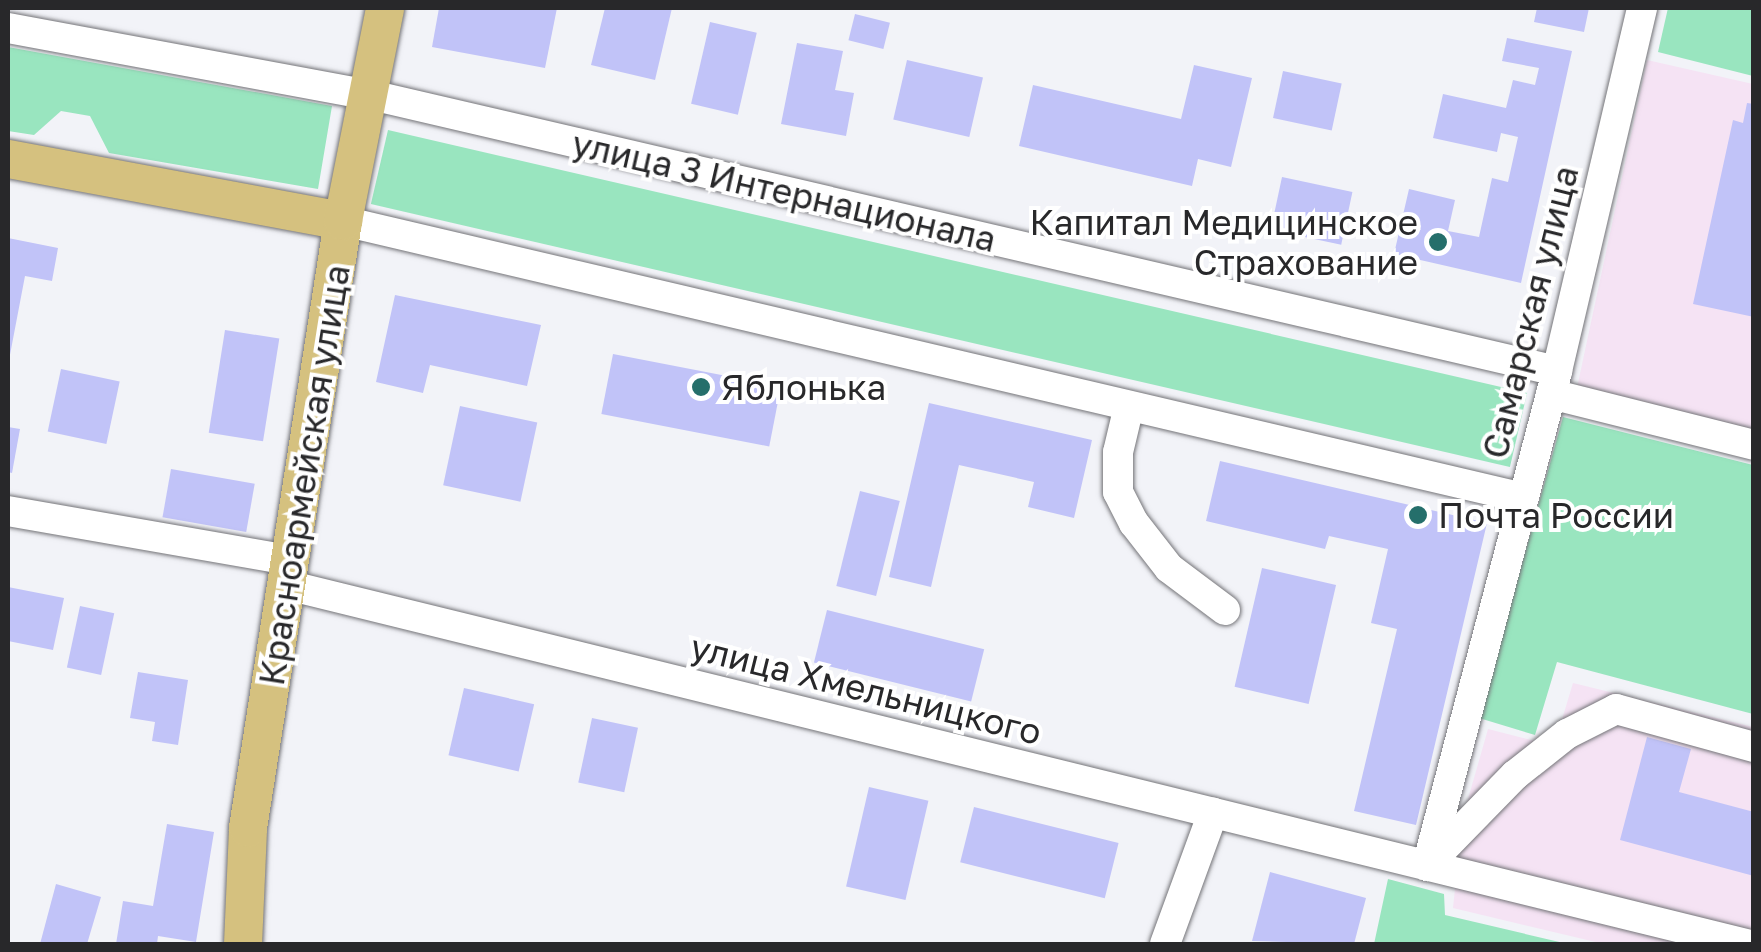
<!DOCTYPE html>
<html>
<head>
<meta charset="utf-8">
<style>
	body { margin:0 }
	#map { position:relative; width:1761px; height:952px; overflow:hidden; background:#f2f3f8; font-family:"Golos Text",sans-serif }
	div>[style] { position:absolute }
	.commercial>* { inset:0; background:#f5e3f4 }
	.green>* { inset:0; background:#99e5bf; transform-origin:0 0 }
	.building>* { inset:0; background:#c1c3f8; transform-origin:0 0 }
	.roads { filter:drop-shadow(0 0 2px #747478) drop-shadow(0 0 2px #747478) }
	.minor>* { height:30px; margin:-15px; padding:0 15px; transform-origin:15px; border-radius:15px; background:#fff }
	.major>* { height:38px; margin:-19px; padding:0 19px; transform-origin:19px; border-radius:19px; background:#d5c17f }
	.dots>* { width:28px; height:28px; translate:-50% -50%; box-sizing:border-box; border:5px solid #fff; border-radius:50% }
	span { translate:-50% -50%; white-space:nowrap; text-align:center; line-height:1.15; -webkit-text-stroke:8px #fff; paint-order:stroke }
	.street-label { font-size:35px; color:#28282a }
	.poi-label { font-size:35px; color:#28282a }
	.right { translate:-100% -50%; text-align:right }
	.left { translate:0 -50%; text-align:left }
	.frame { position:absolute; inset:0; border:10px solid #28282a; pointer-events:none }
</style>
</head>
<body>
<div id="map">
	<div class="commercial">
		<i style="clip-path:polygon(1647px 60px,1753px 84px,1753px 429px,1577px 388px)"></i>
		<i style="clip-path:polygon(1573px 683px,1753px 727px,1753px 944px,1604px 944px,1453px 908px,1456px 879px,1446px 876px,1488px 729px,1554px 746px)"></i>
	</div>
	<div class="green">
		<i style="clip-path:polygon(1668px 8px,1753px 8px,1753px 76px,1658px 52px)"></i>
		<i style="clip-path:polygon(8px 47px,332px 106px,318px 189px,109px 153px,90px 116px,61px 111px,34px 135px,8px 131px)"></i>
		<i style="left:388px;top:130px;width:1169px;height:76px;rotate:13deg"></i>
		<i style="clip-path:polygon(1563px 417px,1753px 465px,1753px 714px,1557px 662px,1535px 735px,1479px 718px)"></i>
		<i style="clip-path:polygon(1388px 879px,1444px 894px,1445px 915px,1568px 944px,1374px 944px)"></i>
	</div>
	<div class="building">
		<i style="clip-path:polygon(439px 8px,557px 8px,545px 68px,432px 47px)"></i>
		<i style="clip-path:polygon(605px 8px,672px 8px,655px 80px,591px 65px)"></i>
		<i style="clip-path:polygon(1537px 8px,1589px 8px,1584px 32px,1534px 22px)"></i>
		<i style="left:855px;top:14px;width:36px;height:27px;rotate:14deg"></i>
		<i style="left:710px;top:22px;width:48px;height:84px;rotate:13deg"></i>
		<i style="clip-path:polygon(1507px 38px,1572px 51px,1521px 283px,1394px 254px,1409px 189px,1455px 200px,1448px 231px,1479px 237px,1492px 178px,1508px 182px,1518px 137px,1501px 133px,1497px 152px,1433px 138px,1443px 94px,1506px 108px,1513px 80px,1535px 85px,1539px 68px,1502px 61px)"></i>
		<i style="clip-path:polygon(797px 43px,843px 51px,835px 90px,854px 93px,846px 136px,781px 124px)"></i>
		<i style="left:907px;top:60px;width:78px;height:61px;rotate:13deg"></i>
		<i style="clip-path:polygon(1194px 65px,1252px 78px,1231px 167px,1198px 159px,1192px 186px,1019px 146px,1033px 85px,1181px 119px)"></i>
		<i style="left:1283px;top:71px;width:60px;height:48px;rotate:12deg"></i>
		<i style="clip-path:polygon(1747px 103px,1754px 104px,1754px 317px,1693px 304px,1733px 120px,1743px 123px)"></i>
		<i style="left:1282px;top:177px;width:72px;height:54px;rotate:12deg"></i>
		<i style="clip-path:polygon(8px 238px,58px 248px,52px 281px,25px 276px,9px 360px)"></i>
		<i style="clip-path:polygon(395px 295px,541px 325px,527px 386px,430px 365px,423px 393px,376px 382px)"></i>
		<i style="left:225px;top:330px;width:55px;height:104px;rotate:9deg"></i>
		<i style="left:613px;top:354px;width:171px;height:61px;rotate:11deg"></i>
		<i style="left:61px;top:369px;width:60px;height:64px;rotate:12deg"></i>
		<i style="clip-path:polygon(929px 403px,1092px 440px,1074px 518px,1028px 507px,1034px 482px,959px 465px,931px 587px,889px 577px)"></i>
		<i style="left:460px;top:406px;width:79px;height:81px;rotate:12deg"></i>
		<i style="clip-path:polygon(8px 427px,20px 429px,12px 473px,8px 472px)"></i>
		<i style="clip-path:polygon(1220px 461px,1487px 523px,1416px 825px,1354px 811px,1397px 629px,1371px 623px,1388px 549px,1329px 536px,1325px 549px,1206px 521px)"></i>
		<i style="left:171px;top:469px;width:85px;height:49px;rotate:10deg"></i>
		<i style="left:860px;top:491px;width:41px;height:98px;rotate:14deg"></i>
		<i style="left:1262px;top:568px;width:76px;height:122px;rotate:13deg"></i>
		<i style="clip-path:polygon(8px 587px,64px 598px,53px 650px,8px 641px)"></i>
		<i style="left:80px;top:606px;width:35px;height:63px;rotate:12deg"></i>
		<i style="left:827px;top:610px;width:162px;height:54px;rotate:14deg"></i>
		<i style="clip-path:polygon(138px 672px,188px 680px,178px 745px,152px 741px,155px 722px,130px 718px)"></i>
		<i style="left:464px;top:688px;width:72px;height:69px;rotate:13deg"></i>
		<i style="left:592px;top:718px;width:47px;height:66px;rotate:12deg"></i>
		<i style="clip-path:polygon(1647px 737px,1691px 749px,1679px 792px,1754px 812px,1754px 876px,1620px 840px)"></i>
		<i style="left:869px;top:787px;width:61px;height:102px;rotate:13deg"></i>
		<i style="left:974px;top:807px;width:149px;height:57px;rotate:14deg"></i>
		<i style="clip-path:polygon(167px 824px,214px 832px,196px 942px,158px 936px,157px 944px,116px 944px,123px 901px,153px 906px)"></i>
		<i style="clip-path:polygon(1270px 872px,1366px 898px,1354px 944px,1252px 941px)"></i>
		<i style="clip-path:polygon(56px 884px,101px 897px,87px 944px,40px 944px)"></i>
	</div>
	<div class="roads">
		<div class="minor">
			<i style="left:8px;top:28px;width:369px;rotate:10.5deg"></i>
			<i style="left:371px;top:95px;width:1218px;rotate:13.1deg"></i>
			<i style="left:343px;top:221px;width:1212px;rotate:13.21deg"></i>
			<i style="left:1551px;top:394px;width:209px;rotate:14.1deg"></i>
			<i style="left:1129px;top:406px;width:47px;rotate:103.4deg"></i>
			<i style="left:1118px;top:452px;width:40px;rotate:90deg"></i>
			<i style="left:1118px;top:492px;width:35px;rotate:63deg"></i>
			<i style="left:1134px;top:523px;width:57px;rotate:52.1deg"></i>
			<i style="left:1169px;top:568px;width:70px;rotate:36.9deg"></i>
			<i style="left:8px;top:511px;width:286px;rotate:9.9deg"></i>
			<i style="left:287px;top:585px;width:1503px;rotate:13.82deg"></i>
			<i style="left:1429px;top:863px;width:123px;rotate:-45.7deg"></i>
			<i style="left:1515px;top:775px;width:66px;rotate:-38.3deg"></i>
			<i style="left:1567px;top:734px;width:55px;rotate:-27deg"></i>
			<i style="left:1616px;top:709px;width:143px;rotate:15.4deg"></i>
			<i style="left:1427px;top:866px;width:512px;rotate:-75.28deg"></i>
			<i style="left:1557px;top:371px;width:373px;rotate:-76.8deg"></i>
			<i style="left:1165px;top:944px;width:140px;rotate:-69.9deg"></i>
		</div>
		<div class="major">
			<i style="left:8px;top:159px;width:341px;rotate:10.5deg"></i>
			<i style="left:243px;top:944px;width:116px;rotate:-87.5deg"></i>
			<i style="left:248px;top:828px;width:614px;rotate:-81.1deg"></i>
			<i style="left:343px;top:221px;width:217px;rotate:-78.8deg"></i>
		</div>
	</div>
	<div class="dots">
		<i style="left:1438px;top:242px;background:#256f6b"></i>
		<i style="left:701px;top:387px;background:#256f6b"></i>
		<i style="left:1418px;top:515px;background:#256f6b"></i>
	</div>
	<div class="street-label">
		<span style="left:784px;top:191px;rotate:13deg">улица 3 Интернационала</span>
		<span style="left:1530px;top:312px;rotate:-76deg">Самарская улица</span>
		<span style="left:304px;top:475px;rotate:-81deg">Красноармейская улица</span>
		<span style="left:866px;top:689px;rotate:14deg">улица Хмельницкого</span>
	</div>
	<div class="poi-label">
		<span class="right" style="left:1418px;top:242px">Капитал Медицинское<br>Страхование</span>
		<span class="left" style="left:721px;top:387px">Яблонька</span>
		<span class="left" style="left:1438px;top:515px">Почта России</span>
	</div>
	<div class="frame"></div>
</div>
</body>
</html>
